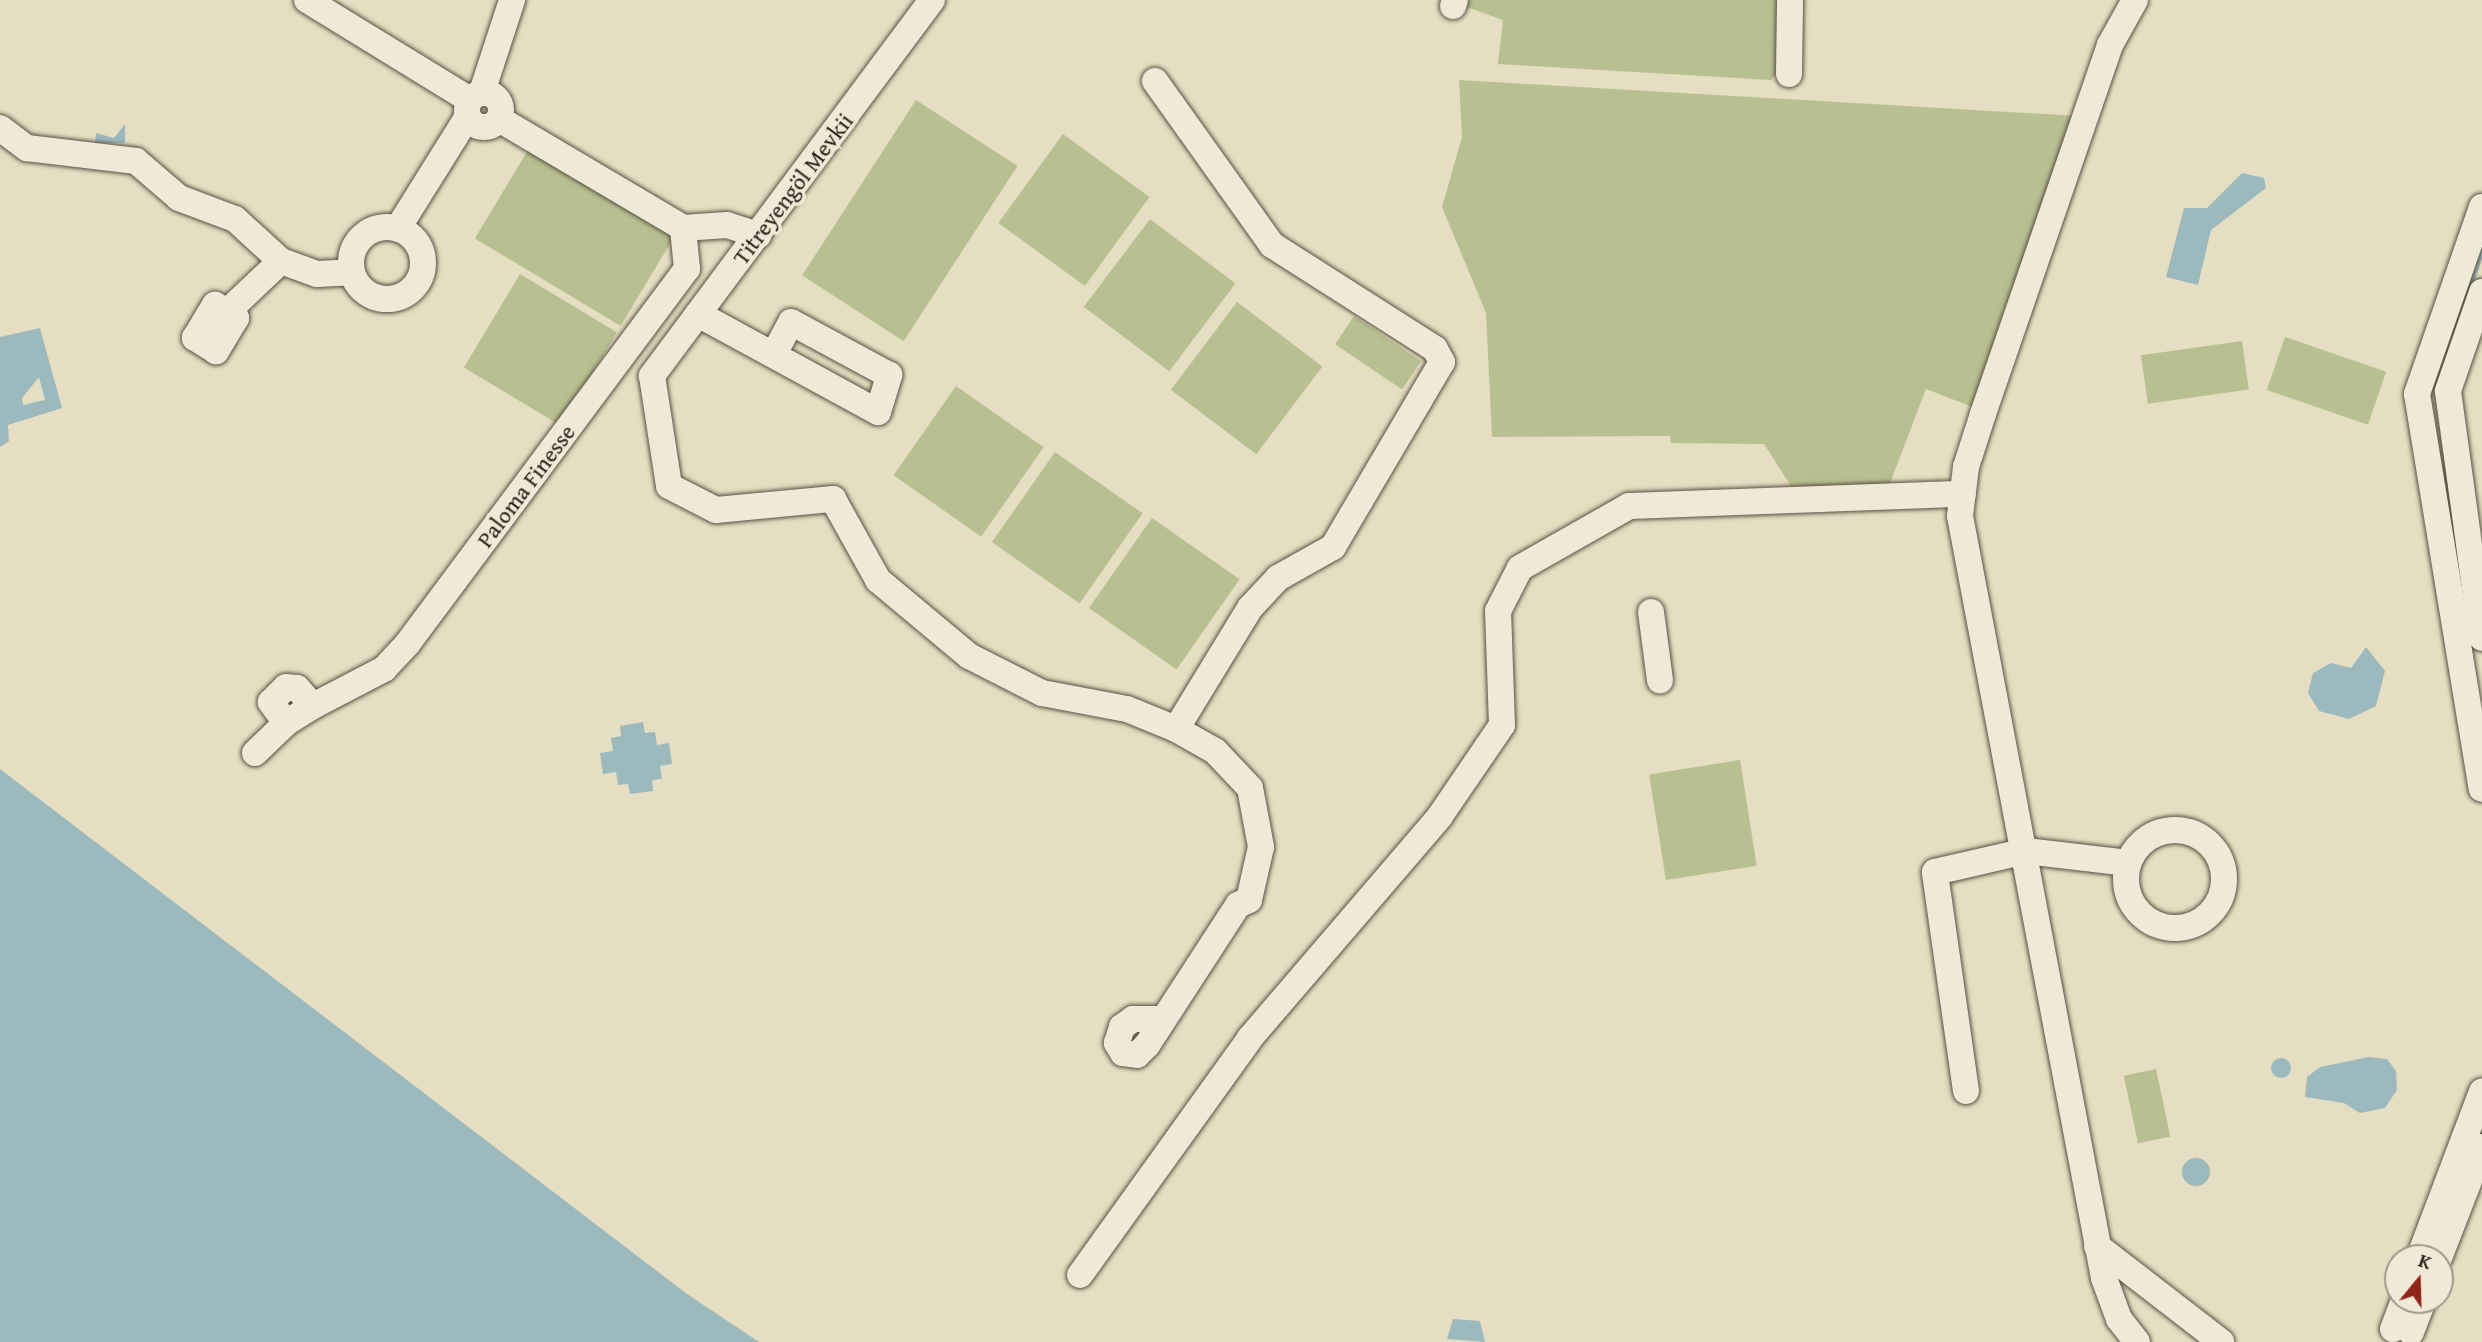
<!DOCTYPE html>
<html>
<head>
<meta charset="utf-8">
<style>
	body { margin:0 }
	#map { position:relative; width:2482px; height:1342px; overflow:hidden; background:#e6dec2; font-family:"Gentium Book Plus",serif }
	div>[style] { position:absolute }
	.green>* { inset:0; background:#b8c091; transform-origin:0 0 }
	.water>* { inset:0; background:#9cb9be }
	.round { border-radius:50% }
	.stream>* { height:6px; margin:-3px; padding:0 3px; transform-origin:3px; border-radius:3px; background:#9cb9be }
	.roads { filter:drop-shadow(0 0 2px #595042) drop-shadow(0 0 2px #595042) }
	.minor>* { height:26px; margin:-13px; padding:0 13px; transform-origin:13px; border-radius:13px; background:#efead7 }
	.minor>.ring { margin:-13px; padding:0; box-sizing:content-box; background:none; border:26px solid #efead7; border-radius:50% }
	span { translate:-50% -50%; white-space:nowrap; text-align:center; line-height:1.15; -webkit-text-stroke:7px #efead7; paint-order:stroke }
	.street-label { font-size:23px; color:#2a2018 }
	.north { position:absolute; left:2384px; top:1244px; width:70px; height:70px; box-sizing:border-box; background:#efead7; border:2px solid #a0998b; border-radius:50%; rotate:19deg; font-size:19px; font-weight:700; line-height:28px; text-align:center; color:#2a2018 }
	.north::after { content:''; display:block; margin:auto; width:24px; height:32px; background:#8f2418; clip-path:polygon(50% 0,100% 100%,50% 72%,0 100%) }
</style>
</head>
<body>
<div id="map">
	<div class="green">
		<i style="clip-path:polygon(1462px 0,1779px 0,1780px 70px,1771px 80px,1498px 64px,1503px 20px,1461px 5px)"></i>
		<i style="clip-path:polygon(1459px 80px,2078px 116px,1975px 408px,1926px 389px,1889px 486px,1793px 489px,1764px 444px,1671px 443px,1670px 436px,1492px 437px,1486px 313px,1442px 207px,1462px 137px)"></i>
		<i style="left:916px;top:100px;width:121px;height:209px;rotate:33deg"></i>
		<i style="left:1063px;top:134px;width:107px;height:110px;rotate:36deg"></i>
		<i style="left:531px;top:145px;width:170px;height:109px;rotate:31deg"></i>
		<i style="left:1150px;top:219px;width:107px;height:110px;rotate:37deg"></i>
		<i style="left:520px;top:274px;width:113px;height:109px;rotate:31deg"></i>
		<i style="left:1237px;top:302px;width:107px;height:110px;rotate:37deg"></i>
		<i style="left:1354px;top:316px;width:81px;height:34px;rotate:34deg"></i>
		<i style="left:2285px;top:337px;width:107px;height:56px;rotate:19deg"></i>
		<i style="left:2242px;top:341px;width:49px;height:102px;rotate:82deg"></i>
		<i style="left:956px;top:386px;width:107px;height:109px;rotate:35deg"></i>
		<i style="left:1055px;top:452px;width:107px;height:110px;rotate:35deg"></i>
		<i style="left:1152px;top:518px;width:107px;height:110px;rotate:35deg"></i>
		<i style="left:1740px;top:760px;width:107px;height:92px;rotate:81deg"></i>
		<i style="left:2156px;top:1069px;width:69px;height:33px;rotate:78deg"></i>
	</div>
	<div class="water">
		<i style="clip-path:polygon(125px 124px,125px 143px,95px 143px,96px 133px,114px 138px)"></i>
		<i style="clip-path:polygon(2242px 173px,2264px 178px,2266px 188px,2211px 230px,2198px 285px,2166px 277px,2184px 208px,2207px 208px)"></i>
		<i style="clip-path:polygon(evenodd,40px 328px,62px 408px,8px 425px,9px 441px,0 447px,0 337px,40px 328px,39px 377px,45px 400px,23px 405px,22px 398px,39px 377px)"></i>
		<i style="clip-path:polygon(2366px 647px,2385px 671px,2376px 706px,2349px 719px,2319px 711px,2308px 693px,2313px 673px,2331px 663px,2351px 668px)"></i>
		<i style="clip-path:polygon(643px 722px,645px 733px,655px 732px,657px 745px,669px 743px,672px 764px,660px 766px,662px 779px,652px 780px,653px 791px,630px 794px,628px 784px,618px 785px,616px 772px,603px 774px,600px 753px,613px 751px,611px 738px,621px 736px,620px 726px)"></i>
		<i style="clip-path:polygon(0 769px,687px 1294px,759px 1342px,0 1342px)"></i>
		<i style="clip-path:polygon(2369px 1057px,2387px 1059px,2396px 1071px,2397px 1090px,2385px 1108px,2360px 1113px,2344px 1103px,2305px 1097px,2307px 1077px,2320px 1067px)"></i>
		<i class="round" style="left:2271px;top:1058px;width:20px;height:20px"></i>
		<i class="round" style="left:2182px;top:1158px;width:28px;height:28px"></i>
		<i style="clip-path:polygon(1453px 1319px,1480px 1321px,1485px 1342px,1447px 1339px)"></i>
	</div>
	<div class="stream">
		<i style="left:2447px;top:352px;width:108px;rotate:-71.1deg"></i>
		<i style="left:2444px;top:470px;width:95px;rotate:80.9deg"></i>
	</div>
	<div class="roads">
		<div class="minor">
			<i style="left:307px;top:0;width:191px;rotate:31.5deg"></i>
			<i style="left:932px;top:0;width:469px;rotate:126.7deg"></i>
			<i style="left:652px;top:376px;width:111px;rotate:81.2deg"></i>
			<i style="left:669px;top:486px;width:53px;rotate:27.1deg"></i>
			<i style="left:716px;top:510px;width:118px;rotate:-5.4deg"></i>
			<i style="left:833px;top:499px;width:93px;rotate:60.9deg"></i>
			<i style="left:878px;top:580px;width:119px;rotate:39.9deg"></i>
			<i style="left:969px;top:656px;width:82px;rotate:26.9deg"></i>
			<i style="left:1042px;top:693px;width:86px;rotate:10.7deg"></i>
			<i style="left:1127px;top:709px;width:53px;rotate:22.2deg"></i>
			<i style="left:1176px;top:729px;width:45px;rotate:29.4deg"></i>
			<i style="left:1215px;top:751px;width:51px;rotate:46.6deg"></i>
			<i style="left:1250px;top:788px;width:60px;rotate:79.4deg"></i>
			<i style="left:1261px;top:847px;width:54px;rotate:102.8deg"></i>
			<i style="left:1249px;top:900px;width:12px;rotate:156deg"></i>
			<i style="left:1238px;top:905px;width:167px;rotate:123deg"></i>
			<i style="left:1147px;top:1045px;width:14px;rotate:135deg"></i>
			<i style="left:1137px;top:1055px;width:14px;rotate:-172deg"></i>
			<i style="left:1123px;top:1053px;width:12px;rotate:-121deg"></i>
			<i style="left:1117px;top:1043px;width:17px;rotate:-73deg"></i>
			<i style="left:1122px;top:1027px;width:14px;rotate:-36deg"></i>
			<i style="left:1133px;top:1019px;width:27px"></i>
			<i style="left:2135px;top:0;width:51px;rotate:119.1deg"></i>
			<i style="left:2110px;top:45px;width:390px;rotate:109deg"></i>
			<i style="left:1983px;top:414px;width:56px;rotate:107.8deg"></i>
			<i style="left:1966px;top:467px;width:49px;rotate:97deg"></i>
			<i style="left:1960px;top:516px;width:775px;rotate:79.3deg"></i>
			<i style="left:2104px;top:1278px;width:44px;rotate:69.9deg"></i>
			<i style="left:2119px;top:1319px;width:29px;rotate:52deg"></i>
			<i style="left:1453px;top:6px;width:6px;rotate:-72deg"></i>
			<i style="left:1789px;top:74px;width:74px;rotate:-89.2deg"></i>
			<i style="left:1155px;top:81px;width:201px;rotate:54.5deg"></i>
			<i style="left:1272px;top:245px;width:193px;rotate:32.5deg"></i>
			<i style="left:1435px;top:349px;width:15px;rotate:62deg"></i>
			<i style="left:1442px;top:362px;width:215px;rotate:120.5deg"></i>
			<i style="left:1333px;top:547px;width:63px;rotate:150.6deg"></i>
			<i style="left:1278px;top:578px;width:41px;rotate:133deg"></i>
			<i style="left:1250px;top:608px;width:142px;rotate:121.4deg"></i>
			<i style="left:482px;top:92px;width:97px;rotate:-71.9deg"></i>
			<i class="ring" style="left:467px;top:93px;width:8px;height:8px"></i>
			<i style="left:499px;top:119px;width:214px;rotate:30.6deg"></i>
			<i style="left:683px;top:228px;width:44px;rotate:-3.9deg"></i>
			<i style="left:727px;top:225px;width:33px;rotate:18deg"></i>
			<i style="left:0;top:128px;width:34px;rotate:37deg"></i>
			<i style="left:27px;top:148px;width:110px;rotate:6.8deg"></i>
			<i style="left:136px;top:161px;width:57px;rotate:40.7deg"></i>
			<i style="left:179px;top:198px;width:60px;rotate:20.6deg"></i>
			<i style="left:235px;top:219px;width:62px;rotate:42.4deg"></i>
			<i style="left:281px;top:261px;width:38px;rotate:20deg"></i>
			<i style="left:317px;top:274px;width:35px;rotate:-3deg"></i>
			<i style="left:2482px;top:207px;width:198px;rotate:109.2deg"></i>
			<i style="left:2417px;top:394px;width:400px;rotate:80.7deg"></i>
			<i class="ring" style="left:351px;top:227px;width:46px;height:46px"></i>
			<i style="left:398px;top:228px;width:132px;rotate:-58deg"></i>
			<i style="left:2482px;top:292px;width:105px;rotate:109deg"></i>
			<i style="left:2448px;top:391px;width:249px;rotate:82.2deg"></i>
			<i style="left:227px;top:312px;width:11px;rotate:34deg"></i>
			<i style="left:236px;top:318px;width:39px;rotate:121deg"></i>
			<i style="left:216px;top:351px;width:25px;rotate:-148deg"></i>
			<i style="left:195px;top:338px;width:39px;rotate:-59deg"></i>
			<i style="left:215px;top:305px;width:14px;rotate:30deg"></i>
			<i style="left:227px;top:312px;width:74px;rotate:-43.4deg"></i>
			<i style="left:698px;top:314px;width:205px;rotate:28.6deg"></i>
			<i style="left:878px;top:412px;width:39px;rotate:-73deg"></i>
			<i style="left:889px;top:375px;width:111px;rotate:-151.6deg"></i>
			<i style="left:791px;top:322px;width:36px;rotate:118deg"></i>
			<i style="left:1651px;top:612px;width:69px;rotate:82.5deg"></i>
			<i style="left:286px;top:687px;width:11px;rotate:5deg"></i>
			<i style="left:297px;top:688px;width:24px;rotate:48deg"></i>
			<i style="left:313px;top:706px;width:32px;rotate:148deg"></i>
			<i style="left:286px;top:723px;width:26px;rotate:-126deg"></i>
			<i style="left:271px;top:702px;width:21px;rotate:-45deg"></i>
			<i style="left:313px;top:706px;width:80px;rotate:-27.5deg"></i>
			<i style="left:384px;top:669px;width:35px;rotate:-47deg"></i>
			<i style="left:408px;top:643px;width:467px;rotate:-53.3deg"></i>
			<i style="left:687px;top:269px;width:41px;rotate:-95.6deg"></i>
			<i style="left:255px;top:753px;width:43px;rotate:-44.1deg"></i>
			<i class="ring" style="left:2126px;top:830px;width:72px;height:72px"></i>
			<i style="left:1966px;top:1091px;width:221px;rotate:-98.1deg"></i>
			<i style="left:1935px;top:872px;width:93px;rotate:-13deg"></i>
			<i style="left:2026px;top:851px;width:103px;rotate:6.7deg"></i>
			<i style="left:2097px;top:1246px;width:157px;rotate:37.7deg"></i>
			<i style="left:2419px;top:1258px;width:178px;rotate:-69.3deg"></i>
			<i style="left:2439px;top:1258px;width:119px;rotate:-68.8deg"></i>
			<i style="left:1080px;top:1275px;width:292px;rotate:-54.3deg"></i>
			<i style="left:1250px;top:1038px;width:292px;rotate:-49.4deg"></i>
			<i style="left:1440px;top:816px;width:110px;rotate:-55.7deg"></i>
			<i style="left:1502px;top:725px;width:114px;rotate:-92deg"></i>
			<i style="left:1498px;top:611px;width:48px;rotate:-62.9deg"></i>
			<i style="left:1520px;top:568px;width:125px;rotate:-29.6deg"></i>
			<i style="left:1629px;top:506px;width:334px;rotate:-2.1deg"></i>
			<i style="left:2393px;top:1329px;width:31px;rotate:-69deg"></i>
			<i style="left:2411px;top:1332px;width:34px;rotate:-69deg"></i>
		</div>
	</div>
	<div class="street-label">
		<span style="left:793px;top:189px;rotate:-53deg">Titreyengöl Mevkii</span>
		<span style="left:526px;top:486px;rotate:-53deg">Paloma Finesse</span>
	</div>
	<div class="north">K</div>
</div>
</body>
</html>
